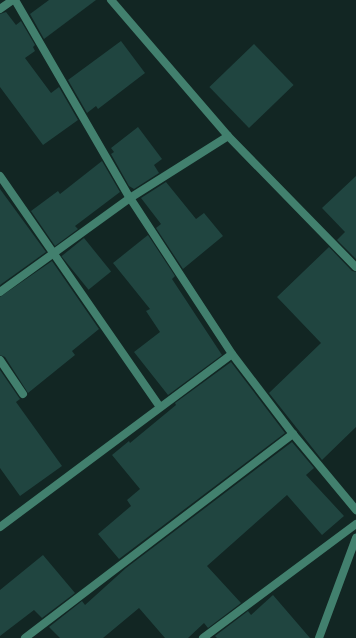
<!DOCTYPE html>
<html>
<head>
<meta charset="utf-8">
<style>
	body { margin:0 }
	#map { position:relative; width:356px; height:638px; overflow:hidden; background:#122623; font-family:Cabin,sans-serif }
	div>[style] { position:absolute }
	.building>* { inset:0; background:#204540; transform-origin:0 0 }
	.minor>* { height:8px; margin:-4px; padding:0 4px; transform-origin:4px; border-radius:4px; background:#42806e }
	span { translate:-50% -50%; white-space:nowrap; text-align:center; line-height:1.15; -webkit-text-stroke:3px #122623; paint-order:stroke }
</style>
</head>
<body>
<div id="map">
	<div class="building">
		<i style="clip-path:polygon(49px 0,96px 0,44px 39px,30px 14px)"></i>
		<i style="clip-path:polygon(6px 12px,16px 25px,21px 21px,35px 45px,33px 47px,35px 51px,25px 58px,51px 93px,59px 87px,78px 120px,43px 145px,0 87px,0 14px)"></i>
		<i style="clip-path:polygon(121px 41px,145px 73px,98px 109px,96px 106px,87px 113px,68px 80px)"></i>
		<i style="left:254px;top:44px;width:57px;height:62px;rotate:46deg"></i>
		<i style="clip-path:polygon(138px 127px,162px 159px,154px 165px,159px 173px,134px 189px,129px 186px,111px 154px,114px 152px,111px 148px)"></i>
		<i style="clip-path:polygon(102px 161px,120px 192px,75px 226px,78px 229px,55px 246px,31px 211px,58px 191px,60px 194px)"></i>
		<i style="clip-path:polygon(356px 176px,356px 259px,337px 240px,345px 232px,322px 208px)"></i>
		<i style="clip-path:polygon(166px 182px,196px 219px,204px 213px,223px 236px,183px 269px,156px 228px,161px 224px,141px 198px)"></i>
		<i style="clip-path:polygon(0 189px,46px 252px,0 285px)"></i>
		<i style="clip-path:polygon(148px 235px,175px 276px,172px 279px,222px 355px,168px 395px,134px 352px,160px 332px,146px 311px,150px 309px,113px 263px)"></i>
		<i style="left:84px;top:238px;width:43px;height:29px;rotate:51deg"></i>
		<i style="clip-path:polygon(329px 247px,352px 271px,356px 272px,356px 427px,322px 460px,269px 393px,321px 343px,277px 297px)"></i>
		<i style="clip-path:polygon(52px 261px,99px 329px,72px 351px,75px 355px,28px 393px,5px 357px,0 355px,0 297px)"></i>
		<i style="clip-path:polygon(231px 362px,285px 433px,119px 559px,98px 534px,131px 506px,127px 500px,140px 489px,112px 455px,129px 441px,130px 443px,176px 405px,175px 403px)"></i>
		<i style="clip-path:polygon(0 370px,20px 399px,16px 402px,62px 466px,20px 496px,0 468px)"></i>
		<i style="clip-path:polygon(292px 442px,314px 468px,306px 475px,344px 516px,322px 535px,287px 495px,207px 566px,241px 603px,208px 628px,204px 623px,188px 638px,165px 638px,139px 608px,103px 638px,60px 638px,49px 627px,82px 601px,85px 605px,126px 568px)"></i>
		<i style="clip-path:polygon(43px 555px,75px 593px,42px 618px,34px 610px,0 636px,0 590px)"></i>
		<i style="clip-path:polygon(273px 595px,310px 638px,217px 638px,215px 636px,248px 611px,251px 615px)"></i>
	</div>
	<div class="minor">
		<i style="left:15px;top:0;width:229px;rotate:59.9deg"></i>
		<i style="left:130px;top:198px;width:186px;rotate:56.8deg"></i>
		<i style="left:232px;top:354px;width:101px;rotate:52.7deg"></i>
		<i style="left:293px;top:434px;width:99px;rotate:50.3deg"></i>
		<i style="left:111px;top:0;width:179px;rotate:49.3deg"></i>
		<i style="left:228px;top:136px;width:183px;rotate:45.7deg"></i>
		<i style="left:0;top:9px;width:16px;rotate:-35deg"></i>
		<i style="left:0;top:176px;width:281px;rotate:55.3deg"></i>
		<i style="left:0;top:292px;width:160px;rotate:-35.9deg"></i>
		<i style="left:130px;top:198px;width:116px;rotate:-32.3deg"></i>
		<i style="left:0;top:360px;width:41px;rotate:55.9deg"></i>
		<i style="left:0;top:527px;width:289px;rotate:-36.7deg"></i>
		<i style="left:25px;top:638px;width:337px;rotate:-37.3deg"></i>
		<i style="left:203px;top:638px;width:191px;rotate:-36.7deg"></i>
		<i style="left:319px;top:638px;width:107px;rotate:-69.7deg"></i>
	</div>
</div>
</body>
</html>
